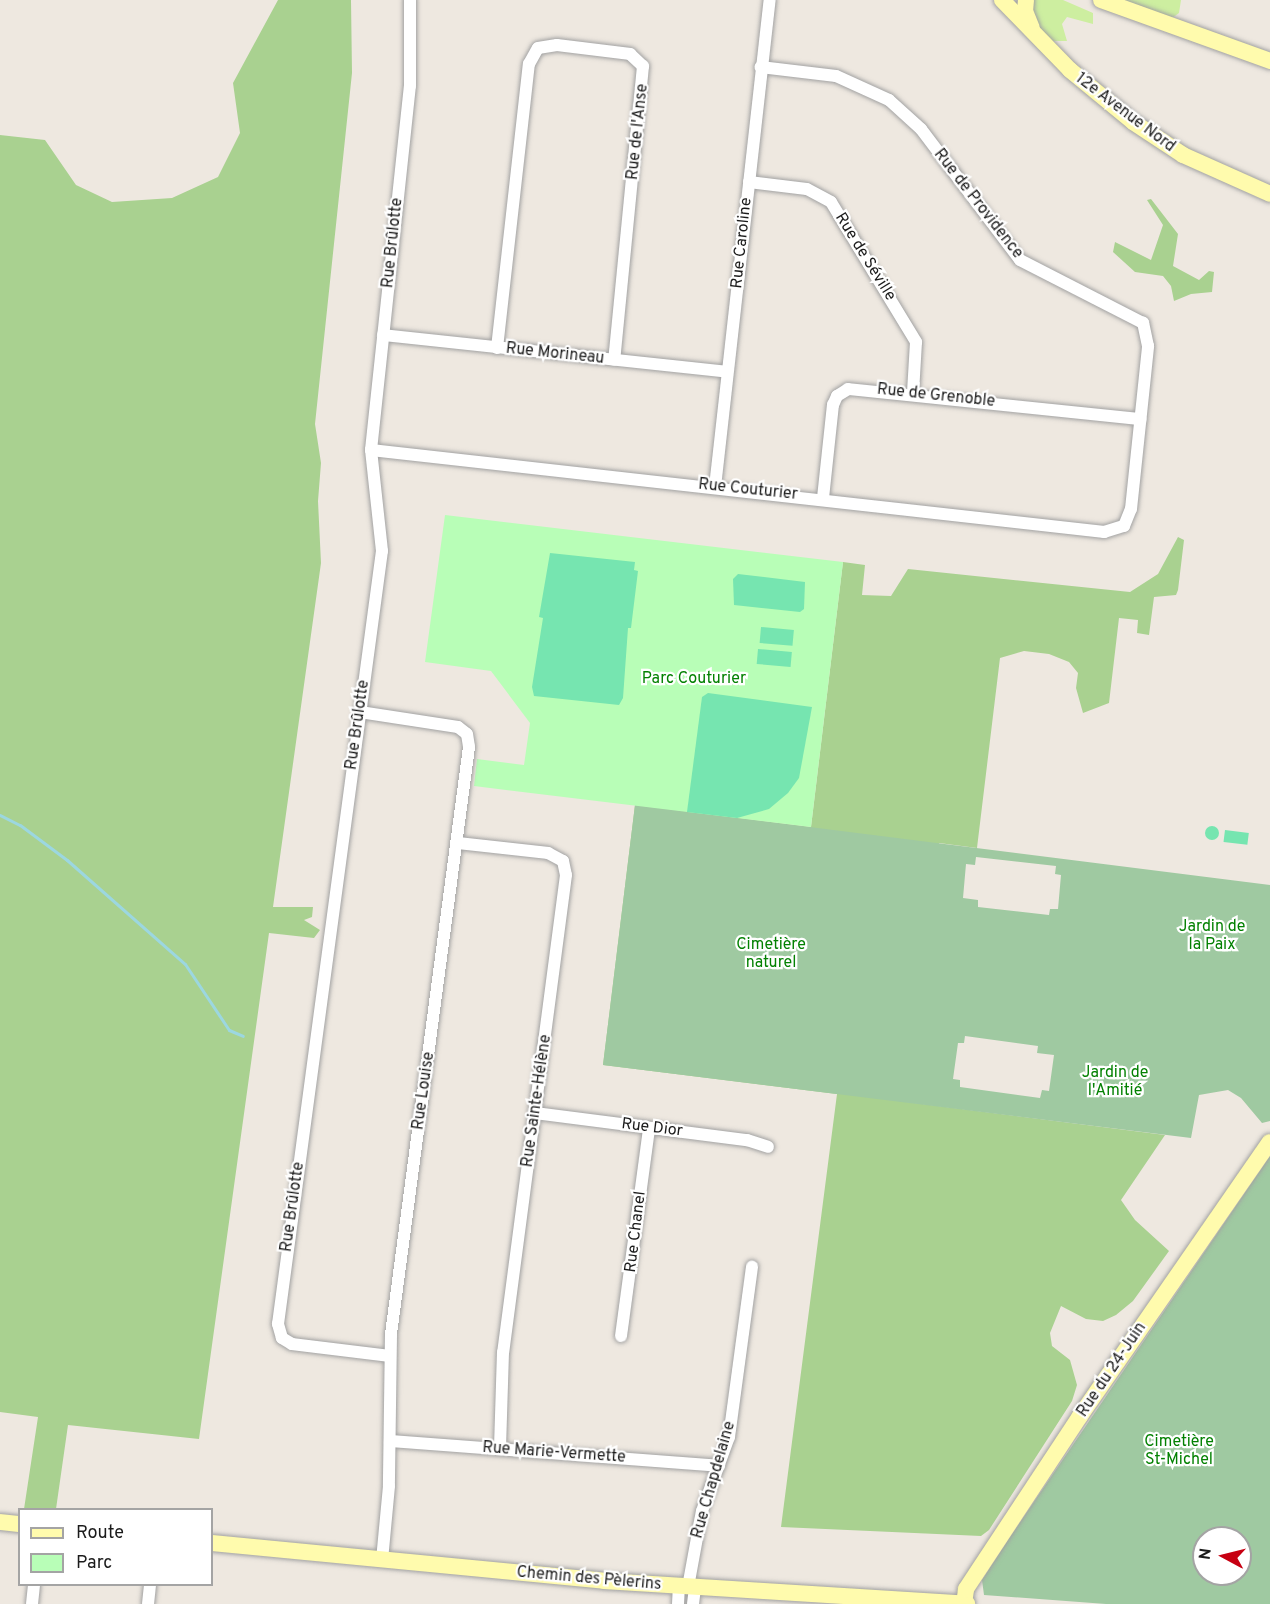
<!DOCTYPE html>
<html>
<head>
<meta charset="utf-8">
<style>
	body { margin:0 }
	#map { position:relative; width:1270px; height:1604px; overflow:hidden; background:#eee8e0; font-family:Overpass,sans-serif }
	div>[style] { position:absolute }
	.grass>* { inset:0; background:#cdeea0 }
	.forest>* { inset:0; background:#a9d190 }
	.cemetery>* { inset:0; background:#9fc9a1 }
	.park>* { inset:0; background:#b8feb7 }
	.pitch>* { inset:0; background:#76e5b0; transform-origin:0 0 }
	.round { border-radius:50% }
	.stream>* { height:3px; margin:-1.5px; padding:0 1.5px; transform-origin:1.5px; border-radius:1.5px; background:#9cd7e0 }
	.roads { filter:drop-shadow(0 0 2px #a2a2a2) drop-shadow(0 0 2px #a2a2a2) }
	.street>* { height:12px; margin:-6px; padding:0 6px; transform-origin:6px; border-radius:6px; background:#fff }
	.secondary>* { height:16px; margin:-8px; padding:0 8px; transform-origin:8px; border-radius:8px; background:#fffbad }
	span { translate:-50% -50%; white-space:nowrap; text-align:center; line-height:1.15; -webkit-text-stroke:4.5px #fff; paint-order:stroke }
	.street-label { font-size:16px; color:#1b1b1b }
	.park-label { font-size:16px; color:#038102 }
	.legend { position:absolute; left:18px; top:1508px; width:195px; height:78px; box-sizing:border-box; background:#fff; border:2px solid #a4a4a4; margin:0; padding:8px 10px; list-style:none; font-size:18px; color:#1b1b1b }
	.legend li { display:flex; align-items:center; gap:12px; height:30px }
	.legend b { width:30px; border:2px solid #a4a4a4 }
	.north { position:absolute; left:1192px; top:1526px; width:60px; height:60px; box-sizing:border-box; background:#fff; border:2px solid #a4a4a4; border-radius:50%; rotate:277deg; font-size:16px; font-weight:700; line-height:24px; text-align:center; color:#1b1b1b }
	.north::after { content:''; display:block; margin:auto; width:21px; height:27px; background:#c70012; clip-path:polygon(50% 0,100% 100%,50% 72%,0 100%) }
</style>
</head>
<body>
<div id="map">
	<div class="grass">
		<i style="clip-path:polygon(1031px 0,1063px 0,1093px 13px,1093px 24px,1067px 17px,1062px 24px,1067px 41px,1051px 41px,1035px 24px)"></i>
		<i style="clip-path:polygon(1123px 0,1181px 0,1179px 13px,1172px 18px)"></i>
	</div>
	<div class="forest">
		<i style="clip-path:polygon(278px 0,351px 0,352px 73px,315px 424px,321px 463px,318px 501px,321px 563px,273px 907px,313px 907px,312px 917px,304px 920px,320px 930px,314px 938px,269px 933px,199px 1439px,68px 1425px,56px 1509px,24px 1509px,38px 1417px,0 1412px,0 135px,45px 140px,76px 185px,112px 202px,172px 198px,218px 177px,240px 133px,233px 83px)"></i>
		<i style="clip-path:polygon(1151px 199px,1178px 234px,1173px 266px,1199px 280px,1209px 271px,1214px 272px,1212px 292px,1191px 294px,1174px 301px,1171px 286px,1163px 276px,1135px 272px,1113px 252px,1115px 242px,1151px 260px,1163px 225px,1147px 200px)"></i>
		<i style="clip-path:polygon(1178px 537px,1184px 540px,1178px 590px,1176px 595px,1154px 597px,1149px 635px,1137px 633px,1138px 620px,1119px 618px,1109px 703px,1083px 713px,1076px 688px,1078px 673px,1069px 662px,1049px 654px,1024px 651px,1000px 658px,977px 848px,939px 843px,907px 1102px,1165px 1135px,1121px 1200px,1135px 1220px,1169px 1251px,1133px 1301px,1116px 1315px,1103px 1321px,1086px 1319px,1061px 1306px,1050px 1333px,1052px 1346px,1070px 1360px,1077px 1385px,1072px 1401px,989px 1530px,981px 1536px,781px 1527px,837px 1094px,603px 1065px,635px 805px,811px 827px,843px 562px,865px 565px,862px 595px,891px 596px,908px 569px,1130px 592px,1158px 574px)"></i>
	</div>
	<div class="cemetery">
		<i style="clip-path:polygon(evenodd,635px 805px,1270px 885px,1270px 1121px,1262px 1123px,1241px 1098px,1228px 1090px,1199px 1095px,1191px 1138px,603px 1065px,635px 805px,976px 857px,1056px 866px,1055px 874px,1061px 875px,1058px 909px,1050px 909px,1049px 915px,978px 907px,978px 900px,963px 898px,966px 864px,975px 865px,976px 857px,635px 805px,965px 1036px,1038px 1046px,1037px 1053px,1054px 1055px,1049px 1091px,1042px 1090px,1040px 1098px,960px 1087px,960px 1080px,953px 1079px,958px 1043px,964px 1043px,965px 1036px)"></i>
		<i style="clip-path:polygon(evenodd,1270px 1156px,1270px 1604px,1106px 1604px,984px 1595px,982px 1580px,1010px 1537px,1270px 1156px,1204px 1538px,1240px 1538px,1240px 1574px,1204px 1574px,1204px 1538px)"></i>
	</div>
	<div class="park">
		<i style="clip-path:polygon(445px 515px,843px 562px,811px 827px,474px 786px,477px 759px,524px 765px,530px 723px,491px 671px,425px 662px)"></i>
	</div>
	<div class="pitch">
		<i style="clip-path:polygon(550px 553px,635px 562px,634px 570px,638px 571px,631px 628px,628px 628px,623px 698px,619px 705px,534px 696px,532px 687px,543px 618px,539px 617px)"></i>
		<i style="clip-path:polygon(738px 574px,805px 582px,804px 609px,800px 612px,734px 605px,733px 579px)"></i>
		<i style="left:761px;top:627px;width:33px;height:16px;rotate:5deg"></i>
		<i style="left:758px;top:649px;width:34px;height:15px;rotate:5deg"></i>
		<i style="clip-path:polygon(708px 693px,812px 707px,799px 778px,788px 793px,769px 809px,737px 818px,687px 812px,702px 697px)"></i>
		<i class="round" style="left:1205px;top:826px;width:14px;height:14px"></i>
		<i style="left:1225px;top:830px;width:24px;height:12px;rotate:7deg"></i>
	</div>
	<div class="stream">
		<i style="left:0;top:815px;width:22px;rotate:27deg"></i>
		<i style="left:20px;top:825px;width:59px;rotate:36.7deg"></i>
		<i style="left:67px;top:860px;width:157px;rotate:41.4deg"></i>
		<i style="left:185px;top:964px;width:79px;rotate:56.3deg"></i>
		<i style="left:229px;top:1030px;width:15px;rotate:23deg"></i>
	</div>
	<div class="roads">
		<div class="street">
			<i style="left:749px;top:182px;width:58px;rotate:6.9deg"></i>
			<i style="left:807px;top:189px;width:27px;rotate:28deg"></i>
			<i style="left:831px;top:202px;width:164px;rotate:58.7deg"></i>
			<i style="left:916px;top:342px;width:51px;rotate:93.4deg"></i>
			<i style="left:383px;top:335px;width:346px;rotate:6.1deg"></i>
			<i style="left:497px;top:348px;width:286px;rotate:-83.6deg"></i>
			<i style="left:529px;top:64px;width:18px;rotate:-61deg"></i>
			<i style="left:538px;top:48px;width:19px;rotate:-9deg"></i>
			<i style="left:557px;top:45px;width:74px;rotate:7deg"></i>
			<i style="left:630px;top:54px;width:18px;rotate:43deg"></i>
			<i style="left:643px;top:66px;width:295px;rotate:95.6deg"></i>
			<i style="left:371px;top:450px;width:738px;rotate:6.38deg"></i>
			<i style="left:1104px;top:532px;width:21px;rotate:-17deg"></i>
			<i style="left:1124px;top:526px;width:18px;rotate:-68deg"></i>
			<i style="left:1131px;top:509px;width:164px;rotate:-84deg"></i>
			<i style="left:1148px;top:346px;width:24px;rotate:-102deg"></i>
			<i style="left:1143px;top:323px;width:138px;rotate:-152.9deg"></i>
			<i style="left:1020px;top:260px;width:164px;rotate:-127.1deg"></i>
			<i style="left:921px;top:129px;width:43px;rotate:-137.8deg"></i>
			<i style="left:889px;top:100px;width:58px;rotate:-155.6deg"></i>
			<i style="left:836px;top:76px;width:76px;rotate:-173.2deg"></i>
			<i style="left:715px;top:487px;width:490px;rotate:-83.6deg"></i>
			<i style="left:823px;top:498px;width:94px;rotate:-83.9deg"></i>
			<i style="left:833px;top:405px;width:10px;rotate:-66deg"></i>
			<i style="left:837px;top:396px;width:13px;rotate:-32deg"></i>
			<i style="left:848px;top:389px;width:294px;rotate:5.9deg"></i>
			<i style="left:360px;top:712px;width:99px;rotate:8.7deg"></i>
			<i style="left:458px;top:727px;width:11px;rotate:38deg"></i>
			<i style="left:467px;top:734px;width:13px;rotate:81deg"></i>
			<i style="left:469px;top:747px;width:592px;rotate:97.57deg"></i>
			<i style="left:391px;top:1334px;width:152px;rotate:90.8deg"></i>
			<i style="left:389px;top:1486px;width:74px;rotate:95.4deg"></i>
			<i style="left:458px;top:843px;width:91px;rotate:6.3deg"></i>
			<i style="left:548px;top:853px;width:17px;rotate:28deg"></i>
			<i style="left:563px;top:861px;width:14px;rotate:78deg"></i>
			<i style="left:566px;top:875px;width:481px;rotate:97.5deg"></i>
			<i style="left:503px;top:1352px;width:97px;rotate:91.8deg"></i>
			<i style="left:535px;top:1113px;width:214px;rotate:7.3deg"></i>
			<i style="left:747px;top:1140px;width:22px;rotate:18deg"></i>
			<i style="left:621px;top:1336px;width:210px;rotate:-82.3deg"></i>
			<i style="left:390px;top:1356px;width:99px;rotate:-173deg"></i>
			<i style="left:292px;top:1344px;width:12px;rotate:-149deg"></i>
			<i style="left:282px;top:1338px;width:15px;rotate:-106deg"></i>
			<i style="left:278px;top:1324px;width:780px;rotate:-82.34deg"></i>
			<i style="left:382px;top:551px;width:102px;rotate:-96.2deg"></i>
			<i style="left:371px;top:450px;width:366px;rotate:-83.9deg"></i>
			<i style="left:410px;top:86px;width:86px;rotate:-90deg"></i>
			<i style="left:390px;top:1441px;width:330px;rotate:4.3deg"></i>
			<i style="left:688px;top:1587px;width:77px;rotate:-79.6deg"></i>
			<i style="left:702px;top:1511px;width:79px;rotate:-70deg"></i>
			<i style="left:729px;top:1437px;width:172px;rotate:-82.3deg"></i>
			<i style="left:32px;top:1604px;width:20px;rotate:-84deg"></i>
			<i style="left:148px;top:1604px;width:20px;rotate:-84deg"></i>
			<i style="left:678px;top:1604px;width:18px;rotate:-87deg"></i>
			<i style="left:693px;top:1604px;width:17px;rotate:-83deg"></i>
		</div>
		<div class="secondary">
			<i style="left:1002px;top:0;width:98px;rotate:45.8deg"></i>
			<i style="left:1070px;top:70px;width:82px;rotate:39.5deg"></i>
			<i style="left:1133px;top:122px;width:60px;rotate:33.4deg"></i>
			<i style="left:1183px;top:155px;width:95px;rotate:24.1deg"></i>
			<i style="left:1026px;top:0;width:11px;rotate:95deg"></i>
			<i style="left:1025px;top:11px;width:18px;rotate:68deg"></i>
			<i style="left:1101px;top:0;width:180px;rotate:19.8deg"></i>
			<i style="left:0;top:1522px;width:20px;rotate:6deg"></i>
			<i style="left:212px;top:1543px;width:394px;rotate:5.5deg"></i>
			<i style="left:604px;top:1581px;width:364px;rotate:3.6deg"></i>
			<i style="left:964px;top:1604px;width:15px;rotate:-82deg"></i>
			<i style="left:966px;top:1589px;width:207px;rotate:-56.6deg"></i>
			<i style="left:1080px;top:1416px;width:333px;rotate:-55.3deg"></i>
		</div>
	</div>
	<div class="street-label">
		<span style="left:1125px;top:113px;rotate:37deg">12e Avenue Nord</span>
		<span style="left:638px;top:132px;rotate:-84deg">Rue de l'Anse</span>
		<span style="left:978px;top:204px;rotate:52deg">Rue de Providence</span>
		<span style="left:393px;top:243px;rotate:-84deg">Rue Brûlotte</span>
		<span style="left:742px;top:243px;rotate:-84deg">Rue Caroline</span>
		<span style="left:865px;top:257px;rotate:58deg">Rue de Séville</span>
		<span style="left:555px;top:354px;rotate:6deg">Rue Morineau</span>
		<span style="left:936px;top:396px;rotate:6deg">Rue de Grenoble</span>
		<span style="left:748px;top:490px;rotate:6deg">Rue Couturier</span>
		<span style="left:358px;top:725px;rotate:-82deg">Rue Brûlotte</span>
		<span style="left:424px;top:1091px;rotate:-82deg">Rue Louise</span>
		<span style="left:537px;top:1101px;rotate:-82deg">Rue Sainte-Hélène</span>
		<span style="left:652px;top:1128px;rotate:7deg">Rue Dior</span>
		<span style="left:293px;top:1207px;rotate:-82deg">Rue Brûlotte</span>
		<span style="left:636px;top:1232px;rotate:-83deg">Rue Chanel</span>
		<span style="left:1112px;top:1370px;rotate:-56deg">Rue du 24-Juin</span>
		<span style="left:554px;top:1453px;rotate:4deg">Rue Marie-Vermette</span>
		<span style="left:714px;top:1480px;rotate:-74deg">Rue Chapdelaine</span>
		<span style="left:589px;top:1579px;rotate:5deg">Chemin des Pèlerins</span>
	</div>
	<div class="park-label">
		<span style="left:694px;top:679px">Parc Couturier</span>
		<span style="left:1212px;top:936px">Jardin de<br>la Paix</span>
		<span style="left:771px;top:954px">Cimetière<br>naturel</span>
		<span style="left:1115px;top:1082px">Jardin de<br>l'Amitié</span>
		<span style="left:1179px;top:1451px">Cimetière<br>St-Michel</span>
	</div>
	<ul class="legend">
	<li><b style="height:8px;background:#fffbad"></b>Route</li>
	<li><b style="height:16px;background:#b8feb7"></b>Parc</li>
	</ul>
	<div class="north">N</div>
</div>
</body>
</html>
